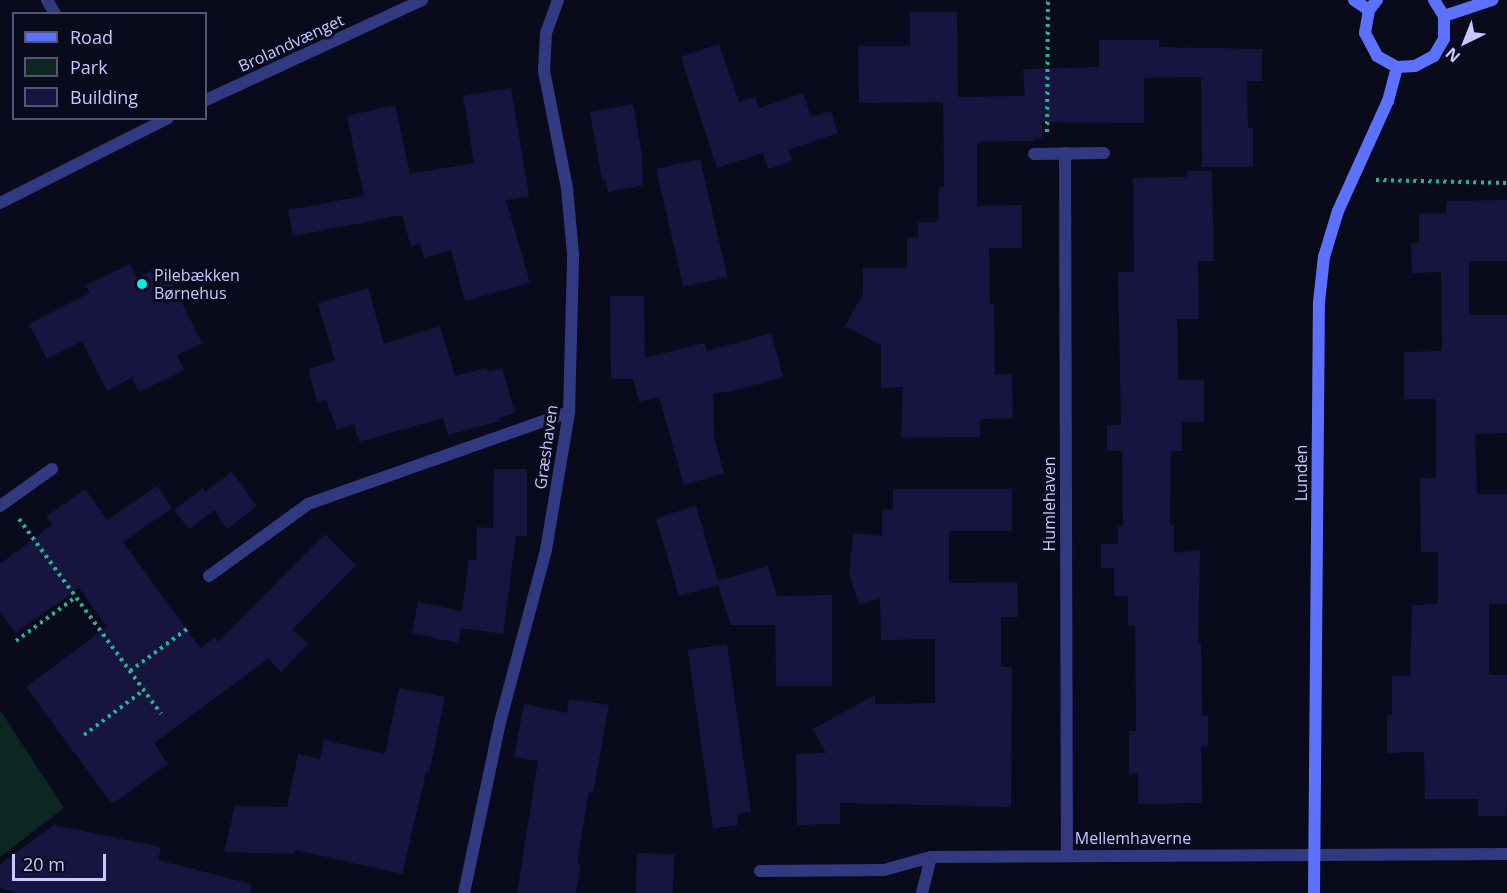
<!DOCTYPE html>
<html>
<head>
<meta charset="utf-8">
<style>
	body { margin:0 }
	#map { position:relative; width:1507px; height:893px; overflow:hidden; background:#0a0a1d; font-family:"Open Sans",sans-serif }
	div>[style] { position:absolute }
	.green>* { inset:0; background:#0c2722 }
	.building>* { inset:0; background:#17143f; transform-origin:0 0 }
	.path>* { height:4px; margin-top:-2px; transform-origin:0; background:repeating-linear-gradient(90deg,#23b696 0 3px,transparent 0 7.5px) }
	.lane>* { height:12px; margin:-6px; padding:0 6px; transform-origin:6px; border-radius:6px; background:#313a80 }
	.street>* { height:12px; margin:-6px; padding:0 6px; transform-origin:6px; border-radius:6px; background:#313a80 }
	.secondary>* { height:12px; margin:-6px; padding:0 6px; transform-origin:6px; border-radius:6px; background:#5d71ff }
	.dots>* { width:16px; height:16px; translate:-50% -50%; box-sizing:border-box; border:3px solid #0a0a1d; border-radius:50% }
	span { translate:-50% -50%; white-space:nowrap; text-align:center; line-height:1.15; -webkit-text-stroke:6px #0a0a1d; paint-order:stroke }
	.street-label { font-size:16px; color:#c6c8ff }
	.poi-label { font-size:16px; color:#c6c8ff }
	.left { translate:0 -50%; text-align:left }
	.legend { position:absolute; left:12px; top:12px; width:195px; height:108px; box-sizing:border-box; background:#0a0a1d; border:2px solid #555677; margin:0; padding:8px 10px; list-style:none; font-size:18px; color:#c6c8ff }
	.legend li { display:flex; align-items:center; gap:12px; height:30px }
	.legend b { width:30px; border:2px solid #555677 }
	.north { position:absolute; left:1435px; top:12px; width:60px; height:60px; -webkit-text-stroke:4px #0a0a1d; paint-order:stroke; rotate:223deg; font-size:16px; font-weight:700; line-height:24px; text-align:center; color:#c6c8ff }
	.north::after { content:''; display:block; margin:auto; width:21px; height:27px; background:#c6c8ff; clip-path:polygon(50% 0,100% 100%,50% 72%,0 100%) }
	.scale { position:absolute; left:12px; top:854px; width:94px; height:27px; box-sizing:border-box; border:3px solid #c6c8ff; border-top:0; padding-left:8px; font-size:18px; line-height:21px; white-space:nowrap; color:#c6c8ff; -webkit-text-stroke:4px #0a0a1d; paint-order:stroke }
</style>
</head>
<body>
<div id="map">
	<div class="green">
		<i style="clip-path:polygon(0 710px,64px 808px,0 857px)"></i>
	</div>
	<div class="building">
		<i style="clip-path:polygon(910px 12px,957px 12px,958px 97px,1025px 96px,1023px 69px,1099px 67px,1099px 40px,1159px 40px,1159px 47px,1262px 49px,1262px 81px,1247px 81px,1248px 128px,1253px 128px,1253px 167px,1202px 167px,1201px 77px,1144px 78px,1144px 123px,1042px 122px,1042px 138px,1035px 138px,1035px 141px,977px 142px,977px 206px,1022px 205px,1022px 248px,989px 248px,990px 304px,994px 304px,995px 375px,1012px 374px,1013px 418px,980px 419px,980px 437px,901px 438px,903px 387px,881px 388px,881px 345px,845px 326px,863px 294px,863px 268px,907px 268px,907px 238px,918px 238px,918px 222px,938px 222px,939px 187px,944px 187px,943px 102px,859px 103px,858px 46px,910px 46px)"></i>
		<i style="clip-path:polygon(719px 44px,739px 102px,755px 97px,759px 108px,803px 93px,811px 117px,831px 111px,838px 133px,788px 150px,792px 161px,768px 169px,763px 153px,717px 168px,681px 57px)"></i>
		<i style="clip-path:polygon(511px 88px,529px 196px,506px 200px,530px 283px,465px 301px,451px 250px,424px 258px,420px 244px,411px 247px,402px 215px,293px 236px,288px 210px,364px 196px,347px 116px,395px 105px,410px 174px,474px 163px,463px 96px)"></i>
		<i style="clip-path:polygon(633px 104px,642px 155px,643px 185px,608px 192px,605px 179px,602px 180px,590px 112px)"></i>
		<i style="left:700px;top:159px;width:121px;height:45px;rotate:77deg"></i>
		<i style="clip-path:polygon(1187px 171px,1212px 171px,1214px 261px,1198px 261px,1199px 319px,1177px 319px,1178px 380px,1204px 380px,1204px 422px,1182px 422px,1182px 451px,1171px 451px,1170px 525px,1174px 525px,1174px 553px,1200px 550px,1198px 643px,1201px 643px,1202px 716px,1208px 716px,1208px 746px,1201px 747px,1202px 803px,1138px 804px,1138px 773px,1129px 774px,1129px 731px,1136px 731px,1135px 626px,1128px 626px,1128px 596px,1114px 596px,1114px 568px,1101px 568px,1101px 544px,1118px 544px,1118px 526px,1123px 526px,1122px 451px,1107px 451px,1107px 425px,1121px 425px,1118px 272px,1134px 272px,1133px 178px,1187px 177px)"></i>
		<i style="clip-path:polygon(1507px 200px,1507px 261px,1469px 261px,1469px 315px,1507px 315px,1507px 433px,1475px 434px,1477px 494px,1507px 494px,1507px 604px,1489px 604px,1489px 675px,1507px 675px,1507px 799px,1506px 816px,1478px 816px,1478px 799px,1425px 799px,1424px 752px,1387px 753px,1387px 715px,1392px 715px,1392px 676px,1410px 676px,1412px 605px,1438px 604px,1438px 552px,1421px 552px,1420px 478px,1436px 478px,1436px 399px,1404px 399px,1404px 352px,1442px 351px,1441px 272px,1412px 273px,1411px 243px,1419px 243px,1419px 214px,1446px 213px,1446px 201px)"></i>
		<i style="clip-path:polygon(130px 264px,137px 278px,163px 265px,202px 343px,177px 355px,184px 370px,139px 392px,132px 378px,107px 391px,82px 341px,47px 359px,29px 324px,90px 293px,86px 285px)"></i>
		<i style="clip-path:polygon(368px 288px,384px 344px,440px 326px,455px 376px,486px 368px,488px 372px,502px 368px,515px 413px,499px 418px,500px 421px,448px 435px,443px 418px,359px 442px,354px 424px,337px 430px,326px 400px,317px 402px,308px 369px,335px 361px,318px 303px)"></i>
		<i style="clip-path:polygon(610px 296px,644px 296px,645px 358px,704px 343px,707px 351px,771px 333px,783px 377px,728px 392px,713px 393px,714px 438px,724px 473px,684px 485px,659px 397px,639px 402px,633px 379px,611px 379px)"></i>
		<i style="clip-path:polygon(494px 469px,527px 469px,527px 536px,516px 536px,503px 634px,461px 628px,458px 643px,412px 633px,418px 602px,462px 611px,469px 559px,476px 560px,477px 527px,493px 528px)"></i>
		<i style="clip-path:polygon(232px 472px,257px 506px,227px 529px,214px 510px,189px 529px,174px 510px,203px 488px,205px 492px)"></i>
		<i style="clip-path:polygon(157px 486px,172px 508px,123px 542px,200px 648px,215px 637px,218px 642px,325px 534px,356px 565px,293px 629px,308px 644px,281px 672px,268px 659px,154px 743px,168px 764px,112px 804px,26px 687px,107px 627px,79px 588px,15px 633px,0 612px,0 564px,52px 525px,46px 517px,85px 489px,107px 520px)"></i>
		<i style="clip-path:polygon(893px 489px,1012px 489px,1012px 531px,949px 531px,949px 583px,1017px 582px,1018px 617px,1001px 617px,1001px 667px,1012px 667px,1011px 807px,840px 803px,840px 824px,797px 825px,796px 754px,826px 753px,813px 729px,875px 695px,875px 704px,935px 703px,935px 639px,881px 640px,880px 598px,859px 605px,849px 573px,853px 533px,882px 536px,882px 510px,893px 510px)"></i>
		<i style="clip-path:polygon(696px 506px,718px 581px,768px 566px,777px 596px,832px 595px,832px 686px,776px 686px,775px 625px,731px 625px,718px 585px,679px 596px,656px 518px)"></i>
		<i style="clip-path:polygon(727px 644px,751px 812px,737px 814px,738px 825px,713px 829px,688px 650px)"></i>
		<i style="clip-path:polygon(399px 688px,445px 697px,429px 773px,426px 772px,402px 874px,295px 850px,294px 854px,224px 852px,235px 806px,287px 807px,298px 754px,320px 759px,324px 740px,385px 754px)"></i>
		<i style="clip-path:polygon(569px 699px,609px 705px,593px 793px,589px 792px,577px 863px,581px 863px,576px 893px,517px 893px,538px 761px,514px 757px,524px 704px,567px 713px)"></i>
		<i style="clip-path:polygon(54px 825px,161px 847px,158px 860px,251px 884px,250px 893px,18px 893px,0 888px,0 864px)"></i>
		<i style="left:637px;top:853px;width:37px;height:40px;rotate:2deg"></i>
	</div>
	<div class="path">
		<i style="left:1047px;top:132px;width:132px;rotate:-89.6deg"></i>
		<i style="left:1376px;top:180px;width:131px;rotate:1.3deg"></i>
		<i style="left:19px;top:519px;width:241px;rotate:53.9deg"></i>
		<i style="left:16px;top:641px;width:74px;rotate:-36.3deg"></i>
		<i style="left:130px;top:671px;width:71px;rotate:-36.4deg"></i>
		<i style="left:84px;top:735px;width:75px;rotate:-36.9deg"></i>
	</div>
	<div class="lane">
		<i style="left:209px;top:576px;width:122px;rotate:-36deg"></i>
		<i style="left:308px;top:504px;width:277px;rotate:-19.4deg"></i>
	</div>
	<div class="street">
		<i style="left:47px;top:0;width:16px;rotate:60deg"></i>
		<i style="left:206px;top:100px;width:238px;rotate:-24.8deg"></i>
		<i style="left:1065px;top:153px;width:702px;rotate:89.84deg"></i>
		<i style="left:1034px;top:154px;width:70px;rotate:-0.8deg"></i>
		<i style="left:0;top:203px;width:188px;rotate:-26.8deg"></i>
		<i style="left:0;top:506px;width:64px;rotate:-35.4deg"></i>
		<i style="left:760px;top:871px;width:124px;rotate:-0.5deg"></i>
		<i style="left:884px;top:870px;width:49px;rotate:-15.5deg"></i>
		<i style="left:931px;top:857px;width:576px;rotate:-0.3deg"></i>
		<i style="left:464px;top:893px;width:175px;rotate:-78.1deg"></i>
		<i style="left:500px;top:722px;width:178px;rotate:-75deg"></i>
		<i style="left:546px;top:550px;width:140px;rotate:-80.5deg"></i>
		<i style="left:569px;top:412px;width:158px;rotate:-88.5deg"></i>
		<i style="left:573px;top:254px;width:66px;rotate:-95.2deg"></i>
		<i style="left:567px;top:188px;width:119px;rotate:-101.1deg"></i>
		<i style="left:544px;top:71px;width:38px;rotate:-87deg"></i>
		<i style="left:546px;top:33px;width:35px;rotate:-70deg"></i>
		<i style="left:922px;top:893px;width:37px;rotate:-76deg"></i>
	</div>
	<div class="secondary">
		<i style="left:1354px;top:0;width:18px;rotate:34deg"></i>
		<i style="left:1377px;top:0;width:13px;rotate:129deg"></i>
		<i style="left:1369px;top:10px;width:23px;rotate:100deg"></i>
		<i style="left:1365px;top:33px;width:26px;rotate:62deg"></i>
		<i style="left:1377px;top:56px;width:23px;rotate:29deg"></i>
		<i style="left:1397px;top:67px;width:18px;rotate:-3deg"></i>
		<i style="left:1415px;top:66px;width:21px;rotate:-28deg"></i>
		<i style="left:1434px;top:56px;width:20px;rotate:-60deg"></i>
		<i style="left:1444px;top:39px;width:23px;rotate:-90deg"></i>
		<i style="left:1444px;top:16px;width:19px;rotate:-122deg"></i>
		<i style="left:1444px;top:16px;width:51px;rotate:-18.4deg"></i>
		<i style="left:1314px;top:893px;width:591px;rotate:-89.52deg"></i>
		<i style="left:1319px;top:302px;width:45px;rotate:-83.7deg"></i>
		<i style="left:1324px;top:257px;width:48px;rotate:-73.1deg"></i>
		<i style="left:1338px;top:211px;width:121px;rotate:-65.6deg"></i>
		<i style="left:1388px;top:101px;width:35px;rotate:-75deg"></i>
	</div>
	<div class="dots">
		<i style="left:142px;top:284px;background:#00f1e4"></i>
	</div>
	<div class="street-label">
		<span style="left:291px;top:43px;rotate:-25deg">Brolandvænget</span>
		<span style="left:546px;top:447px;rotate:-82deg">Græshaven</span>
		<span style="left:1301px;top:473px;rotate:-90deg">Lunden</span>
		<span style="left:1049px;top:504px;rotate:-90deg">Humlehaven</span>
		<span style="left:1133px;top:838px">Mellemhaverne</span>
	</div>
	<div class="poi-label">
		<span class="left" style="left:154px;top:284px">Pilebækken<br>Børnehus</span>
	</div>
	<ul class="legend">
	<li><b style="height:8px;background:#5d71ff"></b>Road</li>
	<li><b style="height:16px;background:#0c2722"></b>Park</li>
	<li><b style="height:16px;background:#17143f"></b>Building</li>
	</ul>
	<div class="north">N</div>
	<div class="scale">20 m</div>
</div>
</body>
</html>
